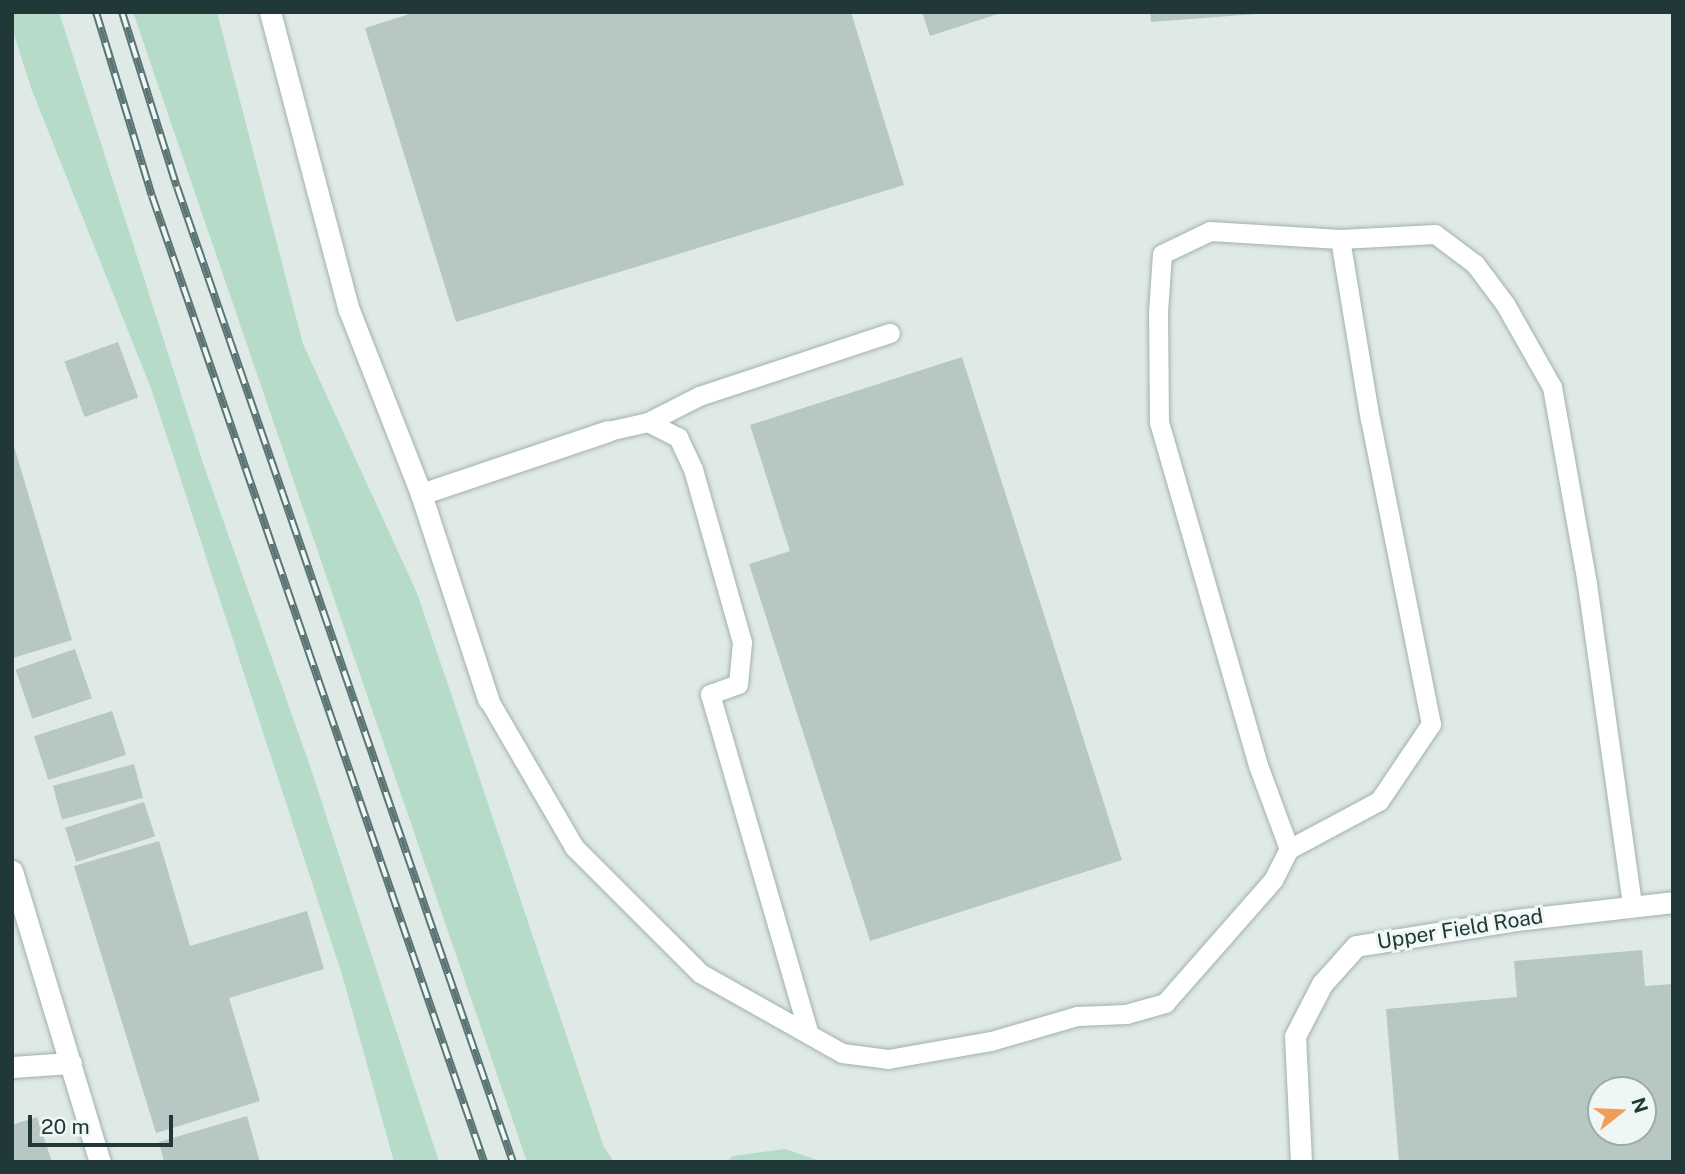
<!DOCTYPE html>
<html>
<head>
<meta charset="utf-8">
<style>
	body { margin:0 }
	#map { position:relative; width:1685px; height:1174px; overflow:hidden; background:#dfeae7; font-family:"Public Sans",sans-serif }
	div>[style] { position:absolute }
	.green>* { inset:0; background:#b7dbc9 }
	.building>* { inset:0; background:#b7c7c4; transform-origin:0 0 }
	.roads { filter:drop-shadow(0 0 2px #a2b1af) drop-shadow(0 0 2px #a2b1af) }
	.lane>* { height:19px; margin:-9.5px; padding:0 9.5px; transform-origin:9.5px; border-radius:9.5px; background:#fff }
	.street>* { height:21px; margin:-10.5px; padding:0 10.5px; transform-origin:10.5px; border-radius:10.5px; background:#fff }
	.rail>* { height:8px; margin-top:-4px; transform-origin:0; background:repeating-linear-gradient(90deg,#eff7f4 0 16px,#5a7574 0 32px); box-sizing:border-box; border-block:2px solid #5a7574 }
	span { translate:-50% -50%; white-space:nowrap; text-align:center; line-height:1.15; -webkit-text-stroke:6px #eff7f4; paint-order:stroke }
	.street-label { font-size:21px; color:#203938 }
	.frame { position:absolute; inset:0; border:14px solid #203938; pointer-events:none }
	.north { position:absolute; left:1587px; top:1076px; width:70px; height:70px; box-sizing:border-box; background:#eff7f4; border:2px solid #9caba9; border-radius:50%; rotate:72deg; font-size:19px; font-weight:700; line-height:28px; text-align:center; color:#203938 }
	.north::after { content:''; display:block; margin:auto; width:24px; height:32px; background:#f09d57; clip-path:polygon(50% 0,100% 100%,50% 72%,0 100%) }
	.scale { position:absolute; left:28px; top:1115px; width:145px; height:32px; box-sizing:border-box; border:4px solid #203938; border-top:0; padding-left:9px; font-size:21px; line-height:24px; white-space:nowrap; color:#203938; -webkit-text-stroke:5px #eff7f4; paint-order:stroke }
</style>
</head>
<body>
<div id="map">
	<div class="green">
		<i style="clip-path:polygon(12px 12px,59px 12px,204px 466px,310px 766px,439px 1162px,394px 1162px,343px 978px,152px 391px,31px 88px,12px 28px)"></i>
		<i style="clip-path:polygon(133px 12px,217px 12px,303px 344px,417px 593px,604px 1147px,614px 1162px,527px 1162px)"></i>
		<i style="clip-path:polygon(785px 1149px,823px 1162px,727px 1162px,732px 1156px)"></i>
	</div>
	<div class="building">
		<i style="clip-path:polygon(416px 12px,851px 12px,904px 185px,456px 322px,365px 28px)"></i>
		<i style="clip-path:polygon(922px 12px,1001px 12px,1001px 13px,930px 36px)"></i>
		<i style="clip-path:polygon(1150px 12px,1256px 12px,1256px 14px,1151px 22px)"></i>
		<i style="left:118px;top:342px;width:59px;height:57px;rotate:70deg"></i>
		<i style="clip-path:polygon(962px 357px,1122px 860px,870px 941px,749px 564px,790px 551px,750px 425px)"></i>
		<i style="clip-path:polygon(13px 443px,72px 640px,13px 658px,12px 654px)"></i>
		<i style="left:75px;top:649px;width:52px;height:63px;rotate:71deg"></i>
		<i style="left:112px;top:711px;width:46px;height:82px;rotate:72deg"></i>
		<i style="left:134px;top:764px;width:35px;height:84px;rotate:75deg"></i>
		<i style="left:144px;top:802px;width:36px;height:83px;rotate:72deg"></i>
		<i style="clip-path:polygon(159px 841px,190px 946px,307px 911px,324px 969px,229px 998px,260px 1101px,156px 1133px,74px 866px)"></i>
		<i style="clip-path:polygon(evenodd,1642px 950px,1645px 986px,1673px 984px,1673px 1162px,1399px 1162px,1386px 1009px,1517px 997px,1514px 961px,1642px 950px,1601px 1090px,1643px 1090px,1643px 1132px,1601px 1132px,1601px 1090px)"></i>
		<i style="clip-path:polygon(247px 1116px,260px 1162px,164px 1162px,159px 1142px)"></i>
		<i style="clip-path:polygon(37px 1117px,52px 1162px,12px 1162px,12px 1125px)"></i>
	</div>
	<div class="roads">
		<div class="lane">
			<i style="left:648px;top:422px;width:57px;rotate:-27deg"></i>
			<i style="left:699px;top:396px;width:201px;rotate:-18.3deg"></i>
			<i style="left:608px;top:431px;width:41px;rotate:-12.7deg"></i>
			<i style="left:648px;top:422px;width:34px;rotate:27deg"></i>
			<i style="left:678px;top:437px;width:35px;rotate:65deg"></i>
			<i style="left:693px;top:469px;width:180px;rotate:74.2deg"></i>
			<i style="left:742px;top:642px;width:42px;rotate:95.4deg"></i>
			<i style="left:738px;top:684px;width:30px;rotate:160deg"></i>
			<i style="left:710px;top:694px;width:354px;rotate:73.8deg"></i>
			<i style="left:488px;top:699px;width:171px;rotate:59.8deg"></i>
			<i style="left:574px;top:847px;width:178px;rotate:45deg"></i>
			<i style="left:700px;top:973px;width:163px;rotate:29.4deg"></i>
			<i style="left:842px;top:1053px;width:46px;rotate:7.4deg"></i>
			<i style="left:888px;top:1059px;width:105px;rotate:-9.9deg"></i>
			<i style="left:991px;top:1041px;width:90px;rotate:-16.2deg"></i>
			<i style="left:1077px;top:1016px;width:49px;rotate:-2.3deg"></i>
			<i style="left:1126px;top:1014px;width:41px;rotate:-15.8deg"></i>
			<i style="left:1165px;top:1003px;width:164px;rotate:-48.7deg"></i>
			<i style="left:1273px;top:880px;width:35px;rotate:-63deg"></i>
			<i style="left:1289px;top:849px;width:90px;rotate:-110.3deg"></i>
			<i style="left:1258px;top:765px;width:357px;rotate:-106.1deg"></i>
			<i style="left:1159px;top:422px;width:110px;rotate:-90.5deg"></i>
			<i style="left:1158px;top:312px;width:58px;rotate:-86.1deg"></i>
			<i style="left:1162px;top:254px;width:53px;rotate:-25.6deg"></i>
			<i style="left:1210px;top:231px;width:130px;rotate:3.5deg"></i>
			<i style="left:1340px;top:239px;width:95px;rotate:-3deg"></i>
			<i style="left:1435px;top:234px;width:50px;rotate:36.9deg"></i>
			<i style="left:1475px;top:264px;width:50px;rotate:53.1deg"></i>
			<i style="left:1505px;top:304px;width:95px;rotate:60.5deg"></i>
			<i style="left:1552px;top:387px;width:200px;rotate:79.9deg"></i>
			<i style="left:1587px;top:584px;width:323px;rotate:82deg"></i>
			<i style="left:1289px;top:849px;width:102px;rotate:-28.1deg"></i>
			<i style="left:1379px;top:801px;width:93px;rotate:-56deg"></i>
			<i style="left:1431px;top:724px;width:310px;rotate:-101.3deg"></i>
			<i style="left:1370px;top:420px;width:183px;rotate:-99.4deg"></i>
		</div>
		<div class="street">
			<i style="left:270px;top:12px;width:308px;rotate:75.2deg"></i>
			<i style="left:349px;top:310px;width:198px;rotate:68.6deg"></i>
			<i style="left:421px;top:494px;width:216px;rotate:71.9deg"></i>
			<i style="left:421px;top:494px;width:197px;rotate:-18.6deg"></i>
			<i style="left:12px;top:871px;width:304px;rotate:73.2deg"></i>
			<i style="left:12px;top:1067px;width:59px;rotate:-3.9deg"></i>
			<i style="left:1301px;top:1162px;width:126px;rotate:-92.7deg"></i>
			<i style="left:1295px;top:1036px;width:59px;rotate:-62.6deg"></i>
			<i style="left:1322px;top:984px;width:51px;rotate:-48.2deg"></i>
			<i style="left:1356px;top:946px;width:162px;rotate:-9.2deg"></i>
			<i style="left:1516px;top:920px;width:158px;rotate:-6.5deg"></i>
		</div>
	</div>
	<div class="rail">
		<i style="left:96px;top:12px;width:192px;rotate:73.1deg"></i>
		<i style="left:152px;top:196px;width:1021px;rotate:71.03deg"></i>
		<i style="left:122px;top:12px;width:183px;rotate:72.6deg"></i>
		<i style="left:177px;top:187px;width:1031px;rotate:70.99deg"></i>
	</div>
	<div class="street-label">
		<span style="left:1460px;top:929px;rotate:-9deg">Upper Field Road</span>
	</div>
	<div class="frame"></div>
	<div class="north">N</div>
	<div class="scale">20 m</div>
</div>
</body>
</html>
